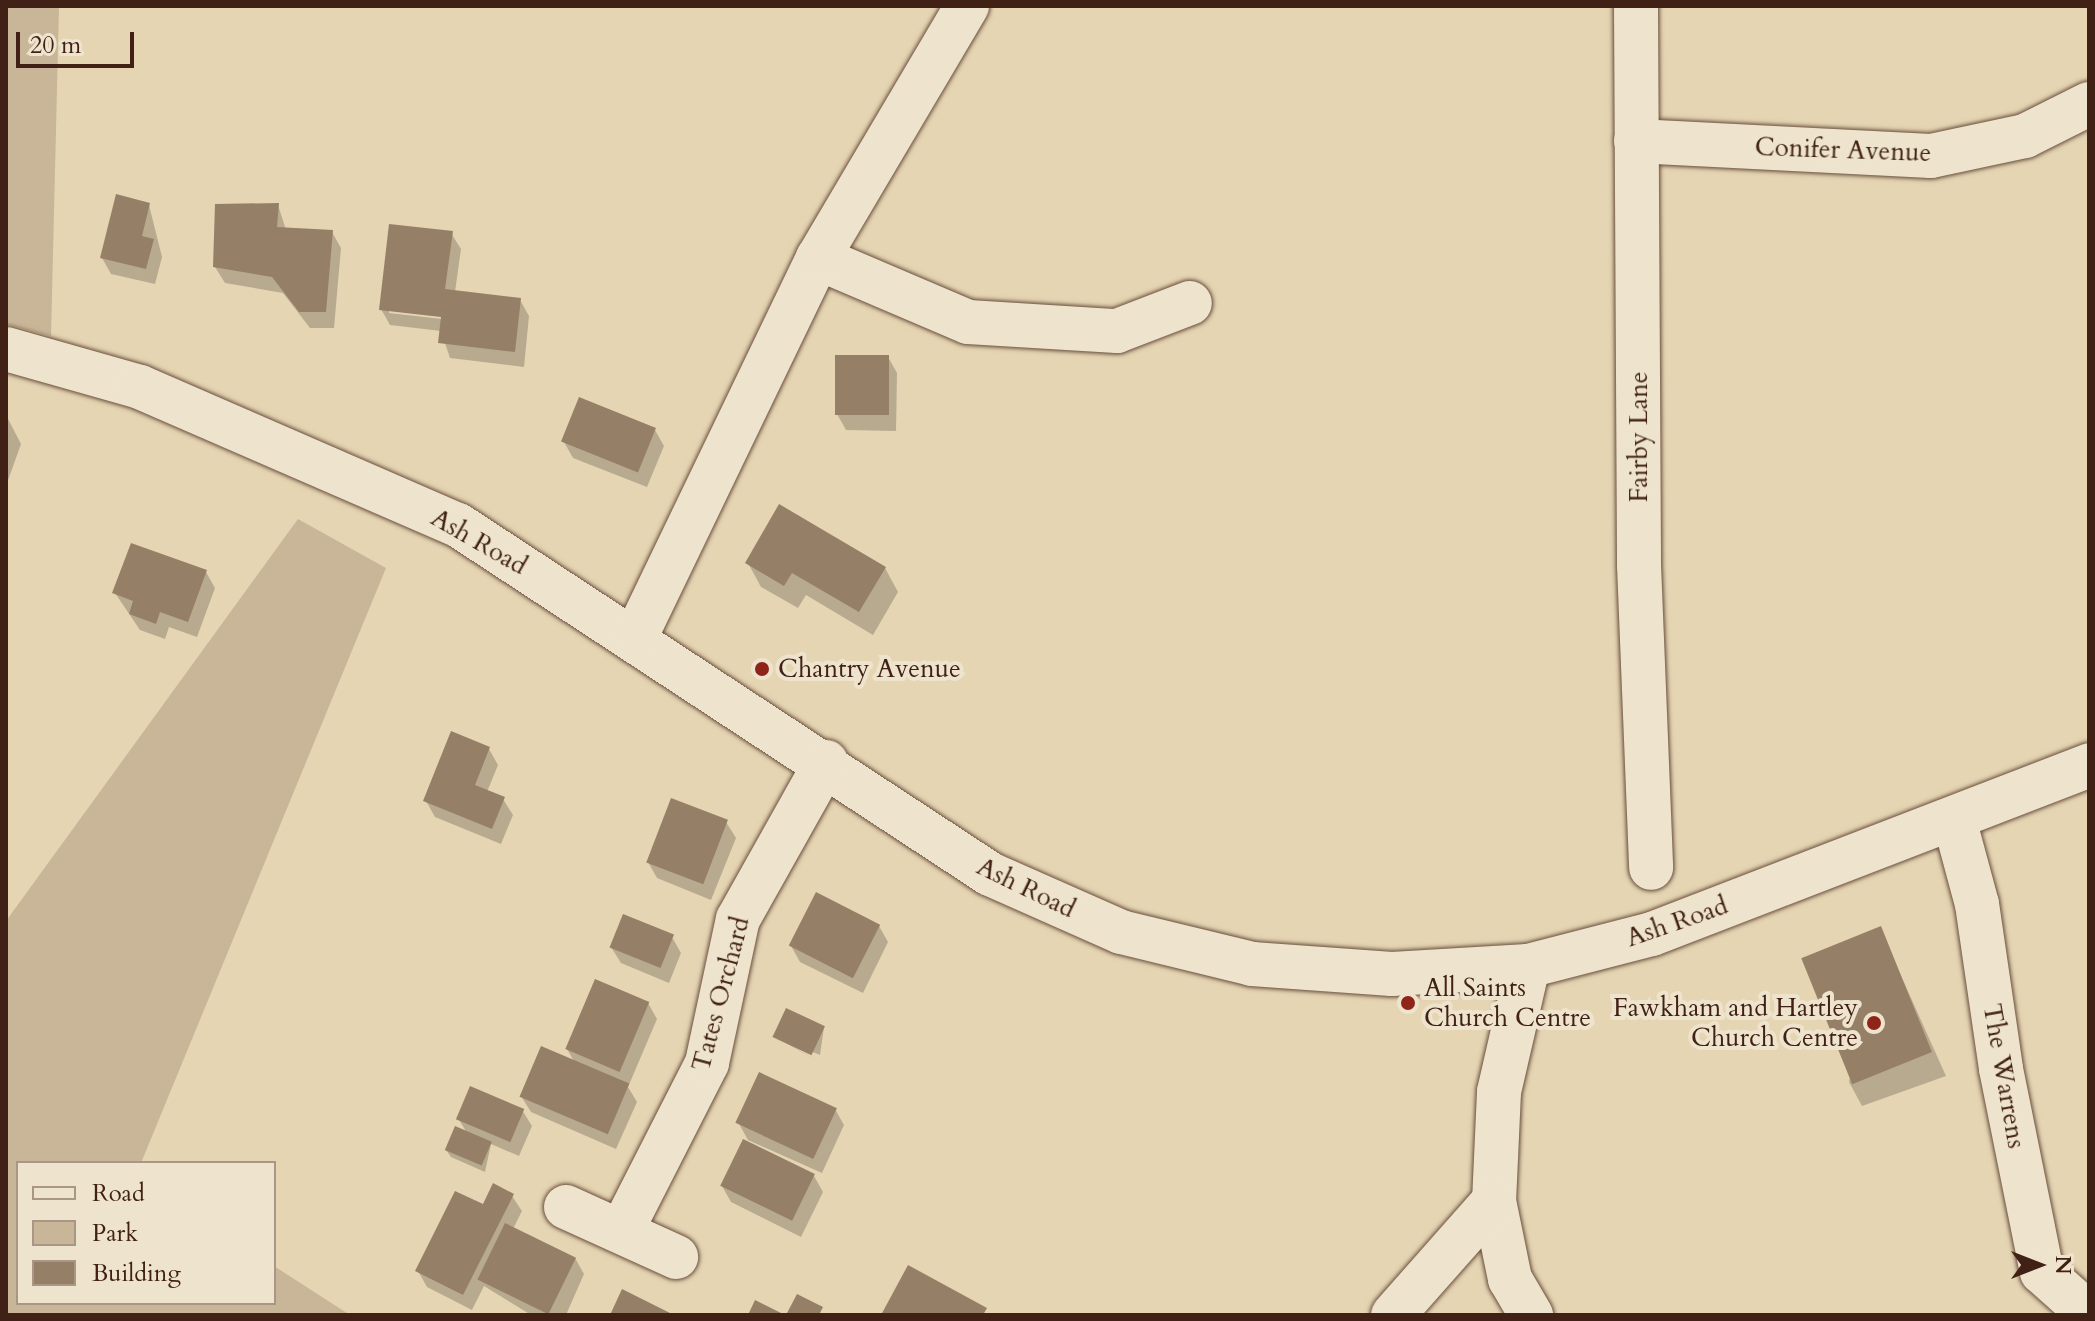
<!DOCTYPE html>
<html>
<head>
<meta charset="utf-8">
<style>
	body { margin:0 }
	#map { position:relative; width:2095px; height:1321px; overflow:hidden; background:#e5d5b3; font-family:Cardo,serif }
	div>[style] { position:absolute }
	.green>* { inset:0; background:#c9b698 }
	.shadow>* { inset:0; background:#0003 }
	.building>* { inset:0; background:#967f67; transform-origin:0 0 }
	.roads { filter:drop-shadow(0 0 2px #6a4e3c) drop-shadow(0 0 2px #6a4e3c) }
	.minor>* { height:44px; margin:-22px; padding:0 22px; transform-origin:22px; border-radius:22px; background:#eee4ce }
	.dots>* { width:22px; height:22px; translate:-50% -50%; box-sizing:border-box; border:4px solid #eee4ce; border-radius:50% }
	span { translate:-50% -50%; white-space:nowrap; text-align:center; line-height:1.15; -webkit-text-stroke:8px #eee4ce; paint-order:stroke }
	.street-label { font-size:26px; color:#412115 }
	.poi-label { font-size:26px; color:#412115 }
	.left { translate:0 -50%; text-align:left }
	.right { translate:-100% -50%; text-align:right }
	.frame { position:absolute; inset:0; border:8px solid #412115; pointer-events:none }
	.legend { position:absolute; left:16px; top:1161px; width:260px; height:144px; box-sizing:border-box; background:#eee4ce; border:2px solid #a99684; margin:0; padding:10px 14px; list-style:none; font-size:24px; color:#412115 }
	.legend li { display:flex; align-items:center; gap:16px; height:40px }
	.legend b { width:40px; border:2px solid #a99684 }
	.north { position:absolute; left:1999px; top:1225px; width:80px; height:80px; -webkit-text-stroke:6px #eee4ce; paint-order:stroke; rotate:90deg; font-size:22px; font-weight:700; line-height:32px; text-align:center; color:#412115 }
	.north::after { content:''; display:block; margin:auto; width:28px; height:36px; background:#412115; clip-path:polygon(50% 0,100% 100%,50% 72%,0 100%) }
	.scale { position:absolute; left:16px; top:32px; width:118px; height:36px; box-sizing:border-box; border:4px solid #412115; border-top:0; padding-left:10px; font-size:24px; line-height:28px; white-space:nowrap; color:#412115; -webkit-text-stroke:6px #eee4ce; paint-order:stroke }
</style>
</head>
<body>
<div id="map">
	<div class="green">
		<i style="clip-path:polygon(6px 6px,59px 6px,51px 336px,6px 324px)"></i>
		<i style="clip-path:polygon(298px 519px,386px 568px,141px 1163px,18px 1163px,18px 1303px,274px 1303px,274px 1266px,350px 1315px,6px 1315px,6px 921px)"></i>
	</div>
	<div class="shadow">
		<i style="clip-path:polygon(149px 205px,162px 257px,155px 284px,111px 274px,102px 258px)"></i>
		<i style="clip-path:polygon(278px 205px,286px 230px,332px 232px,341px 248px,334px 328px,310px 328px,283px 293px,225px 283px,215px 267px)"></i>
		<i style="clip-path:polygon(evenodd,451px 233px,461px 249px,455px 292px,520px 300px,529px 316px,524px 367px,450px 358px,441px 331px,390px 325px,381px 309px,451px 233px,389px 309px,451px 316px,451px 320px,389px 313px,389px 309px)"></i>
		<i style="clip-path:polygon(888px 357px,897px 373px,896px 431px,846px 430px,837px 414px)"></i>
		<i style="clip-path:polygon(6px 415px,21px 444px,6px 486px)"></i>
		<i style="clip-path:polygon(655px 430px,664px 446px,647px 487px,573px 458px,564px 442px)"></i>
		<i style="clip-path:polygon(748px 563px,885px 568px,898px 592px,873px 635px,806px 595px,798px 608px,761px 587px)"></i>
		<i style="clip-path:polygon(206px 572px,215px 588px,197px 637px,169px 627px,165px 639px,140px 630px,115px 593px)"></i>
		<i style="clip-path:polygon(489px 749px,498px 765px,487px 792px,503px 799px,513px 815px,501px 844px,435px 817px,426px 801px)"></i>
		<i style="clip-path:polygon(726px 822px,736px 838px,711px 900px,657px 878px,648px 862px)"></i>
		<i style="clip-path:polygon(879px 926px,888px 942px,863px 993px,800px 962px,791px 946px)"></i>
		<i style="clip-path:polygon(1880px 929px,1946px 1076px,1862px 1106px,1849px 1082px)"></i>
		<i style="clip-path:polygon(672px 937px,681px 953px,669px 983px,621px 963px,611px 947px)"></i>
		<i style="clip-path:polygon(648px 1003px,657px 1019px,628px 1087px,637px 1102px,616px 1149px,531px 1112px,521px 1096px,575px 1063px,567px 1049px)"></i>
		<i style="clip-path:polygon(824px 1027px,820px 1055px,779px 1038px,817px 1061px,776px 1037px)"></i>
		<i style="clip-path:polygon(835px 1109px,844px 1125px,822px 1173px,748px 1140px,738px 1122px)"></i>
		<i style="clip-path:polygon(522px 1110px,532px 1126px,519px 1156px,491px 1144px,485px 1172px,451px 1157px,446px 1150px,467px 1133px,458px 1118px)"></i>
		<i style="clip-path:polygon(814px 1176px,823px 1192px,801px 1237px,731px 1202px,722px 1186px)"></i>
		<i style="clip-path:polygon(512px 1196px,522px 1211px,513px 1229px,575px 1258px,584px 1274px,566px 1315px,531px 1315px,484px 1286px,472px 1310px,427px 1287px,418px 1271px,484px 1207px)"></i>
	</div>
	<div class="building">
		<i style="clip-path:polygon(116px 194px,150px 203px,142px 236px,154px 239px,146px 269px,100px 258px)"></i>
		<i style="clip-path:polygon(279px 203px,277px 227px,333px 230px,326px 312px,299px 312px,272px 277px,213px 267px,215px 204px)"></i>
		<i style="clip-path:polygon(389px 224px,453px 231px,445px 289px,521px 298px,515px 352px,438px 343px,441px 317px,379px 310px)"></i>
		<i style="left:835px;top:355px;width:54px;height:60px"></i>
		<i style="left:579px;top:397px;width:83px;height:48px;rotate:22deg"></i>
		<i style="clip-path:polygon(779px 504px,886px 567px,859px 612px,792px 573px,784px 586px,745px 563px)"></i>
		<i style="clip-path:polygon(131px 543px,207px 570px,188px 622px,160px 612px,156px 624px,129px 614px,133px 601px,112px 593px)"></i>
		<i style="clip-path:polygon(451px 731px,490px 747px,475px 785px,505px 797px,492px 829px,423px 801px)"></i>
		<i style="left:671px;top:798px;width:61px;height:69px;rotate:21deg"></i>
		<i style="left:816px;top:892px;width:72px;height:60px;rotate:27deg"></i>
		<i style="left:623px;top:914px;width:55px;height:36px;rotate:22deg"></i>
		<i style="left:1881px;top:926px;width:136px;height:86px;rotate:68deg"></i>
		<i style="left:595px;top:979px;width:59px;height:76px;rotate:23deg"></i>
		<i style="left:786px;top:1008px;width:43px;height:32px;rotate:25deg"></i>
		<i style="left:541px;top:1046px;width:96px;height:55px;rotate:23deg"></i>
		<i style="left:759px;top:1072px;width:86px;height:56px;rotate:25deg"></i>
		<i style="left:470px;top:1086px;width:59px;height:36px;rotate:23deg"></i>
		<i style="left:455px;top:1126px;width:40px;height:26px;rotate:23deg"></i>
		<i style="left:743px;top:1139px;width:80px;height:52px;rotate:26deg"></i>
		<i style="clip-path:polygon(493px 1183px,514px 1194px,463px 1295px,415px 1271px,455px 1191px,483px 1204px)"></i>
		<i style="left:505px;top:1223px;width:79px;height:63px;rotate:26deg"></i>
		<i style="clip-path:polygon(908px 1265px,987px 1308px,983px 1315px,881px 1315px)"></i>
		<i style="clip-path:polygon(622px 1289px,674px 1315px,610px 1315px)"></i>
		<i style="clip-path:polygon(797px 1294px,823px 1307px,819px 1315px,786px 1315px)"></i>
		<i style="clip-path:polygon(755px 1300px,785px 1315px,748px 1315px)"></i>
	</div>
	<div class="roads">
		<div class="minor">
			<i style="left:1636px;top:6px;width:559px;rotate:89.69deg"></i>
			<i style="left:1639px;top:565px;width:303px;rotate:87.7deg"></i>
			<i style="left:1636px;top:141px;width:295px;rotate:2.9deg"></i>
			<i style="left:1931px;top:156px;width:96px;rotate:-12deg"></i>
			<i style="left:2025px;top:136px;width:72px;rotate:-26.6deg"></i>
			<i style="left:818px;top:258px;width:163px;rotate:23.1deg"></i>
			<i style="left:968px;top:322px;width:149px;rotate:3.5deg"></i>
			<i style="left:1117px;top:331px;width:78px;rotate:-21deg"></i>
			<i style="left:6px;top:349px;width:139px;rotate:15.8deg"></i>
			<i style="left:140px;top:387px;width:347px;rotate:23.5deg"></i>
			<i style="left:458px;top:525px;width:636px;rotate:33.27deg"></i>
			<i style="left:990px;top:874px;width:143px;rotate:23.9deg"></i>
			<i style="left:1121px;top:932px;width:135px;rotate:13.7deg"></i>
			<i style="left:1252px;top:964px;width:140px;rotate:4.1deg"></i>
			<i style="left:1392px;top:974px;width:136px;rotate:-3.4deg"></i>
			<i style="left:1528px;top:966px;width:128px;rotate:-14.5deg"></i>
			<i style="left:1652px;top:934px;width:469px;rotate:-21.1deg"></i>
			<i style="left:636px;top:636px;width:420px;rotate:-64.3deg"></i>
			<i style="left:818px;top:258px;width:293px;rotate:-59.4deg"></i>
			<i style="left:1954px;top:819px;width:88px;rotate:74.9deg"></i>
			<i style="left:1977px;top:904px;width:167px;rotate:81.7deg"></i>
			<i style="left:2001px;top:1069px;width:207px;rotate:78.6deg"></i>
			<i style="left:2042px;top:1272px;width:63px;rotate:41.8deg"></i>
			<i style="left:1528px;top:966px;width:129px;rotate:103deg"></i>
			<i style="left:1499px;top:1092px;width:109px;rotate:92.6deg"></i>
			<i style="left:1494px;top:1201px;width:80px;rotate:78.4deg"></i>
			<i style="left:1510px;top:1279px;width:42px;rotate:59.7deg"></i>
			<i style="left:566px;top:1207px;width:121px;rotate:24.4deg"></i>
			<i style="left:622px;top:1230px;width:187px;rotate:-63deg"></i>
			<i style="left:707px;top:1063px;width:147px;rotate:-77.9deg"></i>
			<i style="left:738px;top:919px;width:180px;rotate:-60.7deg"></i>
			<i style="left:1393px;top:1315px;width:152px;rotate:-48.5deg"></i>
		</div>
	</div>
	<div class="dots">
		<i style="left:762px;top:669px;background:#8f2418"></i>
		<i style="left:1408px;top:1003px;background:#8f2418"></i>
		<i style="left:1874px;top:1023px;background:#8f2418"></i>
	</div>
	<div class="street-label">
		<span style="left:1843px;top:150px;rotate:2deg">Conifer Avenue</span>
		<span style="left:1639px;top:437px;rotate:-90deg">Fairby Lane</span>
		<span style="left:479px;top:542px;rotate:30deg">Ash Road</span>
		<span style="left:1026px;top:888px;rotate:26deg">Ash Road</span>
		<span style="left:1677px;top:922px;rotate:-19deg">Ash Road</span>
		<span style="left:721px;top:994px;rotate:-75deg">Tates Orchard</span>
		<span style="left:2004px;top:1076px;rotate:80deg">The Warrens</span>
	</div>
	<div class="poi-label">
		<span class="left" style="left:778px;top:669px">Chantry Avenue</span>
		<span class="left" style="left:1424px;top:1003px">All Saints<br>Church Centre</span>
		<span class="right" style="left:1858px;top:1023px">Fawkham and Hartley<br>Church Centre</span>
	</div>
	<div class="frame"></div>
	<ul class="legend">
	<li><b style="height:10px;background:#eee4ce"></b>Road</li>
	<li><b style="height:22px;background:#c9b698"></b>Park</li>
	<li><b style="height:22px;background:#967f67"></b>Building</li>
	</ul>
	<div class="north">N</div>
	<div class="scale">20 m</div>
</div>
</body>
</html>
